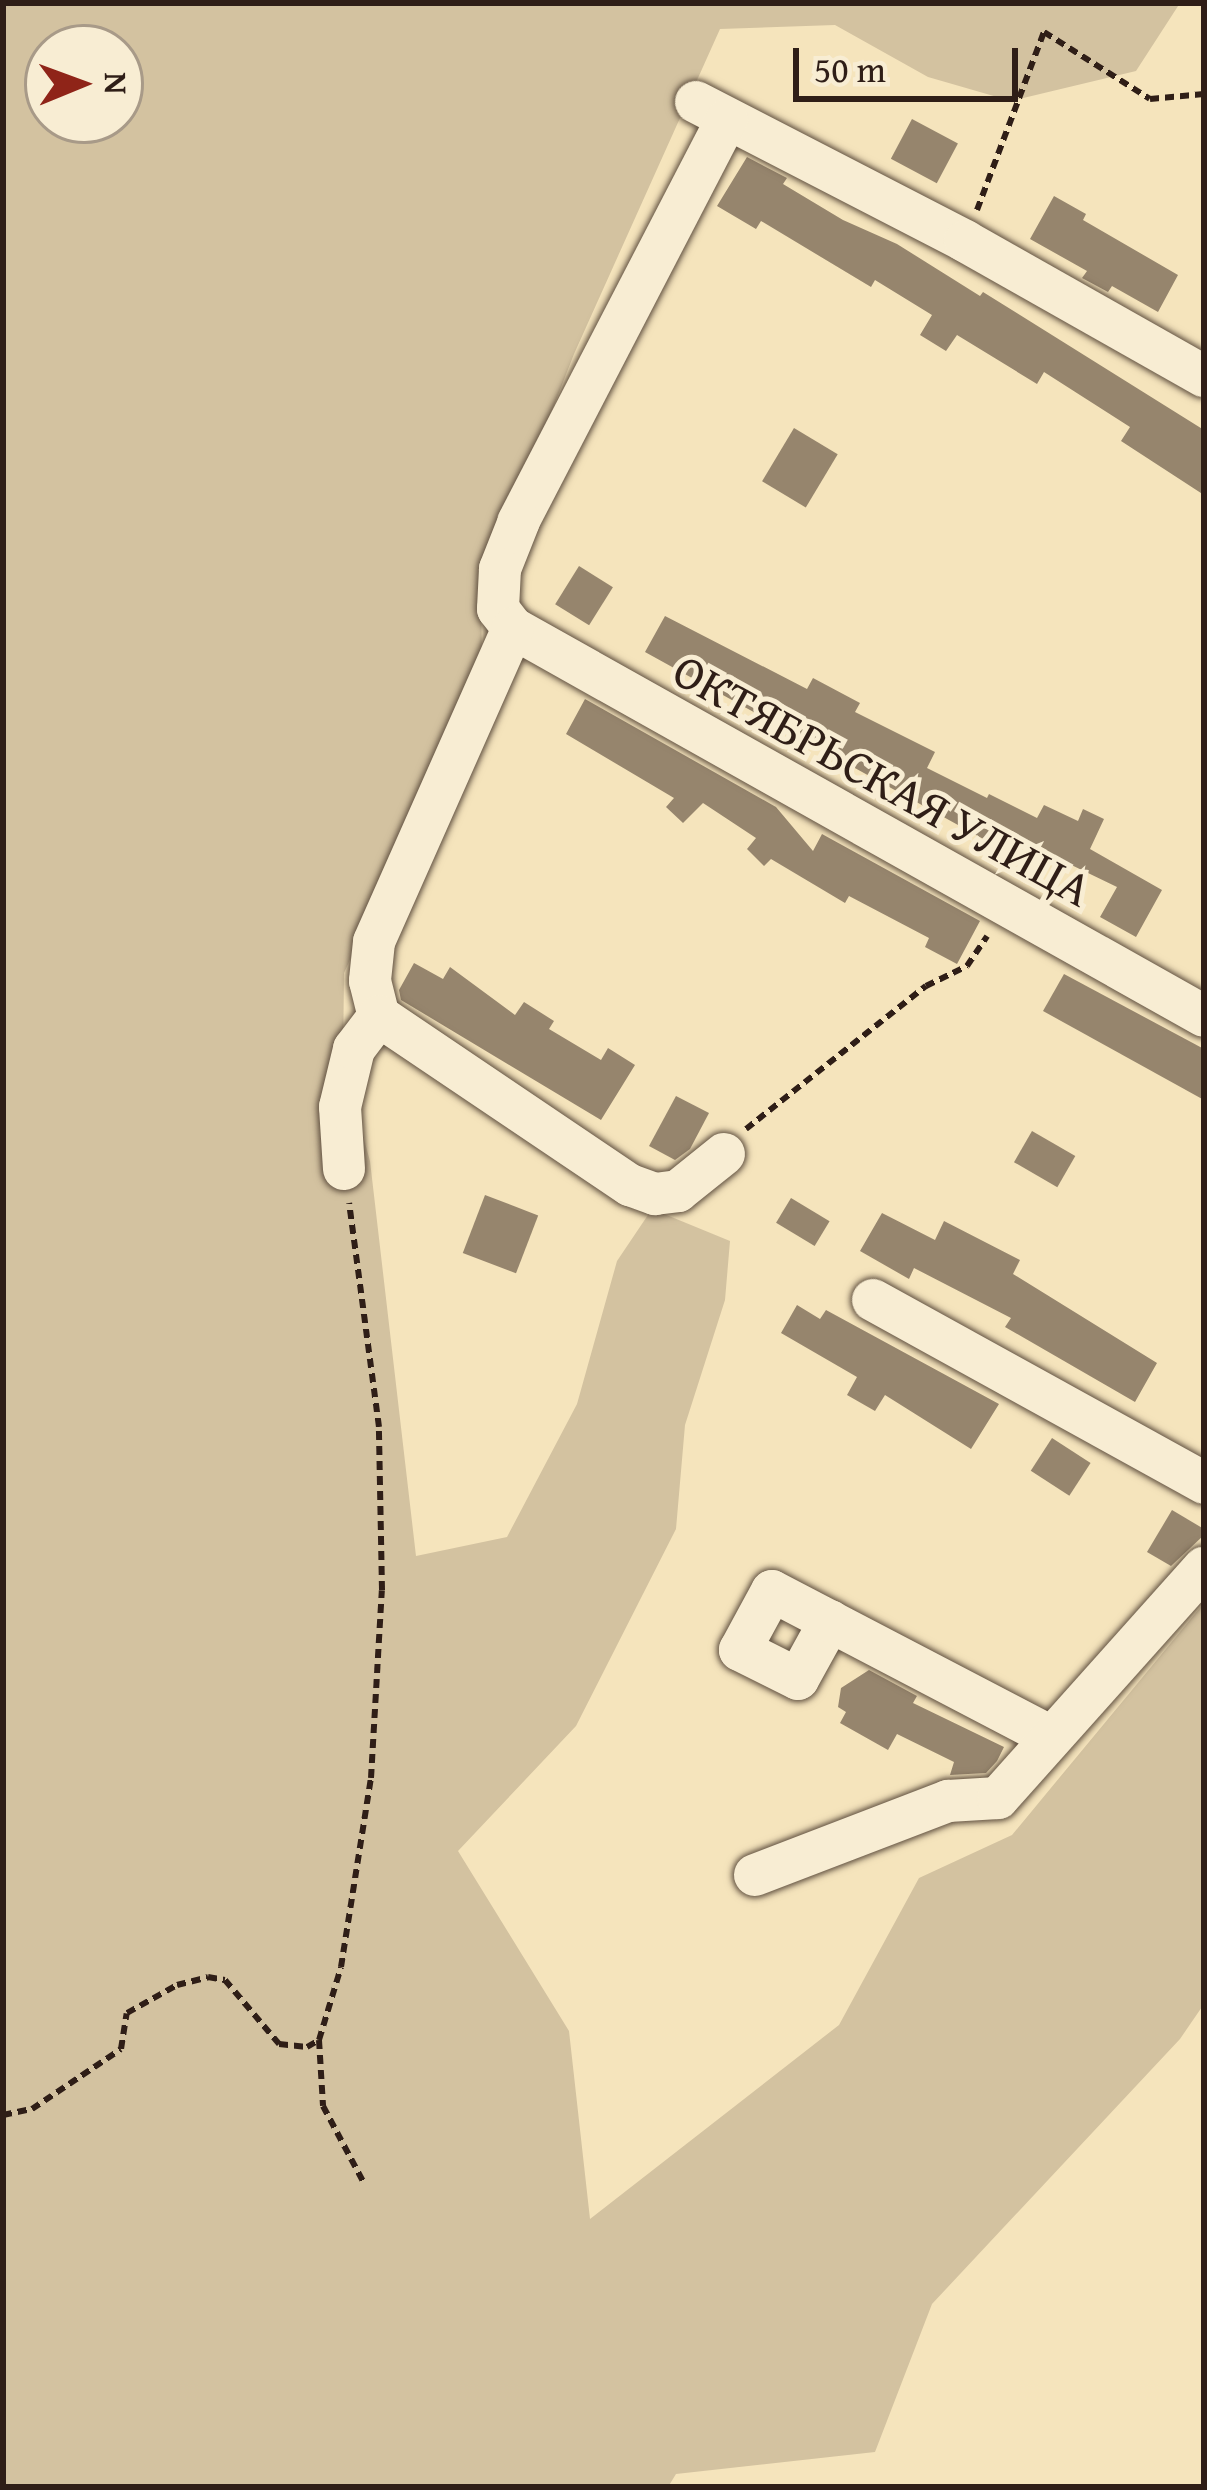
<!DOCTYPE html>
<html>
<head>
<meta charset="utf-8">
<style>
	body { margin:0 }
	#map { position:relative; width:1207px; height:2490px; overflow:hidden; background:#f5e4bc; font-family:"Gentium Book Plus",serif }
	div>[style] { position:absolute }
	.green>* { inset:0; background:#d3c2a0 }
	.building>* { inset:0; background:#96856d; transform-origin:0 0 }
	.path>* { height:6px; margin-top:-3px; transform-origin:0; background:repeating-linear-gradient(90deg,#2f1e17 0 9px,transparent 0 15px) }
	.roads { filter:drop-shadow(0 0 3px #605040) drop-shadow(0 0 3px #605040) }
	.minor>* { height:42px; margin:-21px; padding:0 21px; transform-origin:21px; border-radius:21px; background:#f8edd3 }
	span { translate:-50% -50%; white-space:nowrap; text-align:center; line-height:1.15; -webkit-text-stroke:10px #f8edd3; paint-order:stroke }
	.street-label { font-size:48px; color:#2f1e17 }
	.frame { position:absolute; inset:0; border:6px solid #2f1e17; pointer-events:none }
	.north { position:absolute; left:24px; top:24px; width:120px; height:120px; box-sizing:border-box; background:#f8edd3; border:3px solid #a89a88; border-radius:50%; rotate:89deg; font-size:33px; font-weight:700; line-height:48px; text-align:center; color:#2f1e17 }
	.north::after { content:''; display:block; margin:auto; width:42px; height:54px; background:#8f2418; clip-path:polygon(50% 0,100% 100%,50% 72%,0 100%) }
	.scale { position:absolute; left:793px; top:48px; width:225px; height:54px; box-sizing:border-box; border:6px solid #2f1e17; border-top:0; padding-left:15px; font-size:36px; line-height:42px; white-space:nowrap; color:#2f1e17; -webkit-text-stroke:9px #f8edd3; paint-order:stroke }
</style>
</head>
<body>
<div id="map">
	<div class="green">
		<i style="clip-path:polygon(evenodd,3px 3px,1180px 3px,1136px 71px,1011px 101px,928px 77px,835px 25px,720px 29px,574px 354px,481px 592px,482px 666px,344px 973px,343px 1063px,370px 1161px,416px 1556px,507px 1537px,577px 1404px,617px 1261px,652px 1209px,730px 1241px,725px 1300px,685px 1425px,676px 1529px,576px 1726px,458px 1851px,569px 2031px,590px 2219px,839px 2025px,919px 1878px,1012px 1835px,1204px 1603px,1204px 2004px,1180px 2039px,932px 2304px,875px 2452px,676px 2474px,668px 2487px,3px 2487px,3px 3px,48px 48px,120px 48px,120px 120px,48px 120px,48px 48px)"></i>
	</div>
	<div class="building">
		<i style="left:912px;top:119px;width:52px;height:45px;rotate:28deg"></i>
		<i style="clip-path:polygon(747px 157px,787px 178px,783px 184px,843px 220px,897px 244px,980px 296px,983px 292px,1204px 430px,1204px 495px,1121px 441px,1130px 427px,1044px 372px,1037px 384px,957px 335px,946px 351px,920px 335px,932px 315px,875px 280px,871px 287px,761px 221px,756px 229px,717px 206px)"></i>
		<i style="clip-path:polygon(1054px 196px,1086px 214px,1083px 220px,1178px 275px,1158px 312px,1112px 286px,1108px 292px,1082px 278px,1087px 271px,1030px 239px)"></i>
		<i style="left:794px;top:428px;width:51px;height:62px;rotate:31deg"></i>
		<i style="left:579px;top:566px;width:40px;height:45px;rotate:32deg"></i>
		<i style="clip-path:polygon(665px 616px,807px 689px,813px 678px,860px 703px,855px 712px,935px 752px,927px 768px,987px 798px,989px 794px,1037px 818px,1044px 805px,1078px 821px,1083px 809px,1104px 819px,1090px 849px,1162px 890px,1136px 937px,1100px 917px,1117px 887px,1003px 832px,996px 846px,645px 652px)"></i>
		<i style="clip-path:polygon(585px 699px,776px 807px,813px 851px,822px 834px,980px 921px,957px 964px,925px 947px,929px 938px,849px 896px,845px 903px,771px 859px,764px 866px,747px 849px,756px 838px,703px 803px,683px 823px,666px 807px,674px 798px,566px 734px)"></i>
		<i style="clip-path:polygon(414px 963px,443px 979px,450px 967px,515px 1015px,524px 1002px,554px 1021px,549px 1029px,601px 1060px,608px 1048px,635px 1065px,601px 1120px,401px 1000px,399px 990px)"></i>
		<i style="clip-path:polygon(1064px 974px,1204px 1049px,1204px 1100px,1043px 1011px)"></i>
		<i style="clip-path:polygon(676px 1096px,709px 1113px,690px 1149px,675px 1160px,649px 1146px)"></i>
		<i style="left:1032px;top:1131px;width:50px;height:36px;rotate:30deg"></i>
		<i style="left:485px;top:1195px;width:57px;height:62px;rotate:21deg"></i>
		<i style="left:791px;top:1198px;width:45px;height:29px;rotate:31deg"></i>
		<i style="clip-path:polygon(882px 1213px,935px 1240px,944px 1221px,1020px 1260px,1013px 1274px,1157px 1363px,1135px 1402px,1005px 1327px,1011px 1318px,914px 1268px,909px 1279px,860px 1251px)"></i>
		<i style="clip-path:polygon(797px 1305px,820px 1319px,826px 1310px,999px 1404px,971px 1449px,885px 1395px,875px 1411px,847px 1395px,857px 1377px,781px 1333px)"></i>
		<i style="left:1052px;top:1438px;width:46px;height:39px;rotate:33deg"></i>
		<i style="clip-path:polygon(1172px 1510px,1204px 1529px,1204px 1535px,1171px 1566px,1147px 1552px)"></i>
		<i style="clip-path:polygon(869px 1670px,917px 1696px,913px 1703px,1004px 1747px,997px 1761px,986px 1773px,950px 1775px,954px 1762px,897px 1734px,888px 1750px,840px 1723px,846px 1712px,838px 1707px,841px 1688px)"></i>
	</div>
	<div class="path">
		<i style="left:977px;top:210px;width:190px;rotate:-69.4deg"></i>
		<i style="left:1044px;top:32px;width:125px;rotate:32.3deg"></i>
		<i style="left:1150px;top:99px;width:54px;rotate:-5.3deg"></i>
		<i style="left:746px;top:1129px;width:230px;rotate:-38.5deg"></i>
		<i style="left:926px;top:986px;width:46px;rotate:-26deg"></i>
		<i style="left:967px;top:966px;width:36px;rotate:-56deg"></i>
		<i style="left:319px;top:2040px;width:66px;rotate:86.5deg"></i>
		<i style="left:323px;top:2106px;width:89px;rotate:62deg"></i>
		<i style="left:3px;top:2115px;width:30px;rotate:-12deg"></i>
		<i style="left:32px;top:2109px;width:107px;rotate:-34deg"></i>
		<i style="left:121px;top:2049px;width:36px;rotate:-81deg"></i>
		<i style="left:127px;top:2013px;width:57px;rotate:-29.2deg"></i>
		<i style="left:177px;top:1985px;width:32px;rotate:-14deg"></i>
		<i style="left:208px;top:1977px;width:17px;rotate:10deg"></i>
		<i style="left:225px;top:1980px;width:84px;rotate:49.8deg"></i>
		<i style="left:279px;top:2044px;width:28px;rotate:6deg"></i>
		<i style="left:307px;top:2047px;width:14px;rotate:-30deg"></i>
		<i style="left:319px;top:2040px;width:76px;rotate:-73.2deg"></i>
		<i style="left:341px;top:1967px;width:191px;rotate:-81deg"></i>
		<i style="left:371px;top:1778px;width:188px;rotate:-86.7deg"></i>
		<i style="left:382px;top:1590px;width:163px;rotate:-91.1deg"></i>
		<i style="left:379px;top:1427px;width:226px;rotate:-97.6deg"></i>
	</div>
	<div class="roads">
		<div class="minor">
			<i style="left:696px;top:102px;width:303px;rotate:27.3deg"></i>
			<i style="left:965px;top:241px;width:274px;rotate:29.5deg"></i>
			<i style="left:727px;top:119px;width:453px;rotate:117.4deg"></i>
			<i style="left:519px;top:521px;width:52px;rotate:111.6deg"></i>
			<i style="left:500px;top:569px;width:40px;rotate:92.9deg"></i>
			<i style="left:498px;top:609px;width:24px;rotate:52deg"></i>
			<i style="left:513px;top:628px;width:792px;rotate:29.31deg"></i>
			<i style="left:513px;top:628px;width:343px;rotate:113.9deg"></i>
			<i style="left:374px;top:942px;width:39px;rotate:96deg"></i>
			<i style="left:370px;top:981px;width:36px;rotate:76deg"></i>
			<i style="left:379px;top:1016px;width:303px;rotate:34deg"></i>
			<i style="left:630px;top:1185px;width:27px;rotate:20deg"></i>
			<i style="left:655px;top:1194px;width:23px;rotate:-7deg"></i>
			<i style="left:678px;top:1191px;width:59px;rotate:-38.8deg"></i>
			<i style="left:344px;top:1169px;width:62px;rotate:-93.7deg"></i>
			<i style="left:340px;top:1107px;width:60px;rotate:-76.4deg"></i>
			<i style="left:354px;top:1049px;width:41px;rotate:-52.9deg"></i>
			<i style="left:873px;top:1300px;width:378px;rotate:28.9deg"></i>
			<i style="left:830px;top:1621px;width:66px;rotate:118.9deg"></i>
			<i style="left:798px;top:1679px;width:65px;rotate:-153.4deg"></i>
			<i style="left:740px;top:1650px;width:67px;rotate:-61.5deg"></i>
			<i style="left:772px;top:1591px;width:315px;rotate:27.6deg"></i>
			<i style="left:755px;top:1875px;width:207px;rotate:-21deg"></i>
			<i style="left:948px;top:1801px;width:50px;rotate:-3.4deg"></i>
			<i style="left:998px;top:1798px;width:309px;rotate:-48.2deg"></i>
		</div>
	</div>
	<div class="street-label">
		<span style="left:883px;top:779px;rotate:29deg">ОКТЯБРЬСКАЯ УЛИЦА</span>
	</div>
	<div class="frame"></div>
	<div class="north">N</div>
	<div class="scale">50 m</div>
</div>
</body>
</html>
